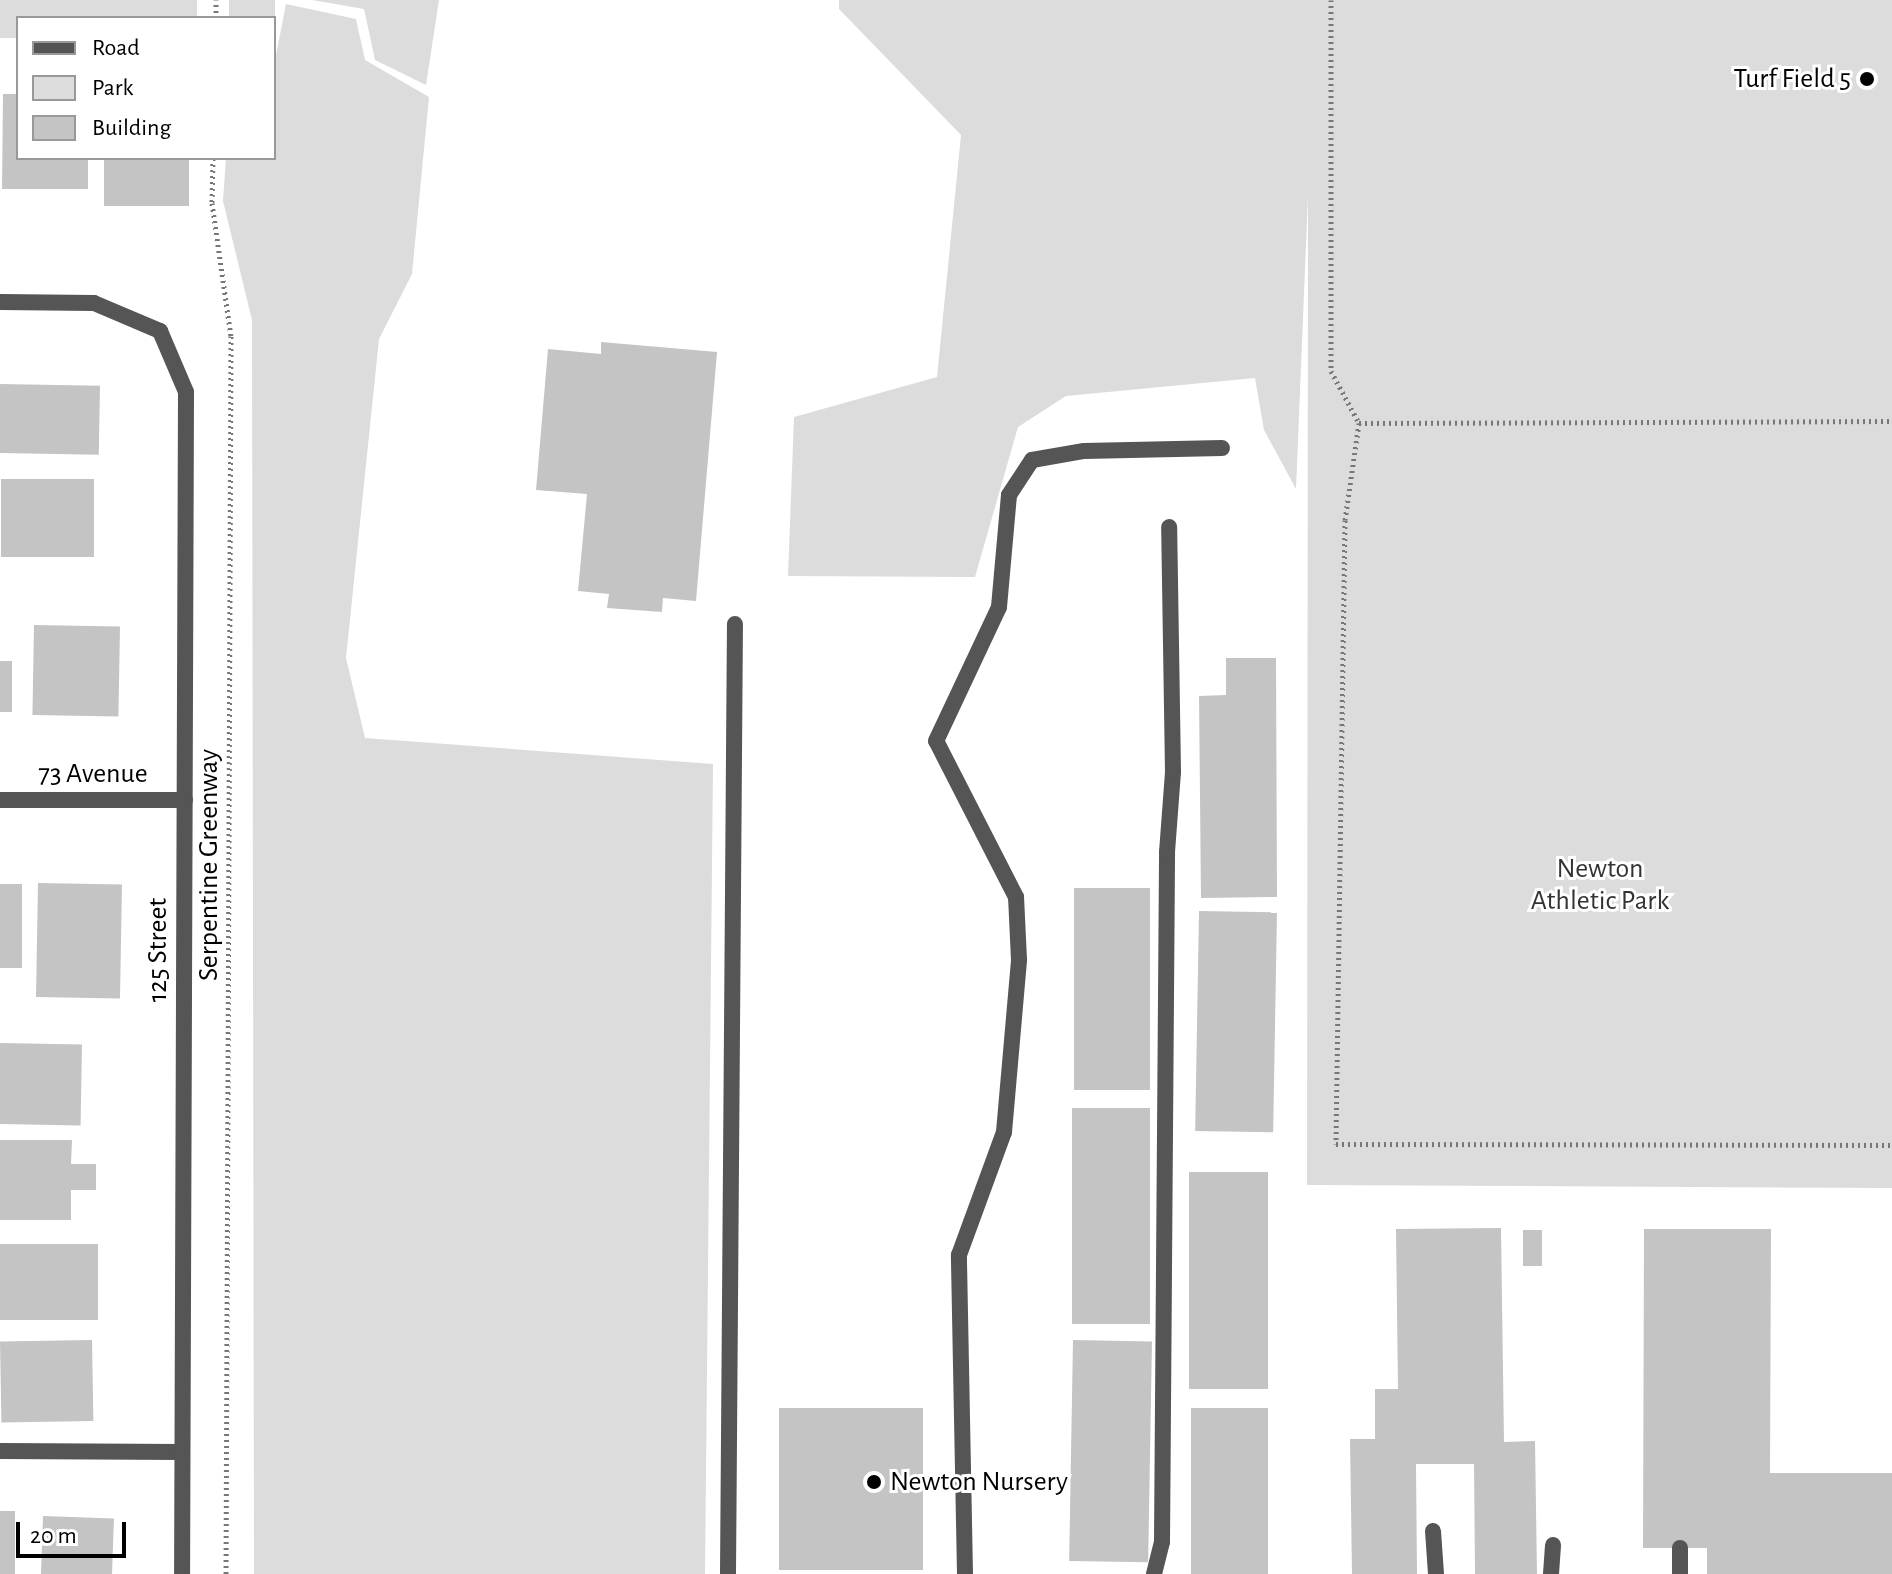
<!DOCTYPE html>
<html>
<head>
<meta charset="utf-8">
<style>
	body { margin:0 }
	#map { position:relative; width:1892px; height:1574px; overflow:hidden; background:#fff; font-family:"Alegreya Sans",sans-serif }
	div>[style] { position:absolute }
	.green>* { inset:0; background:#dcdcdc; transform-origin:0 0 }
	.building>* { inset:0; background:#c4c4c4; transform-origin:0 0 }
	.path>* { height:5px; margin-top:-2.5px; transform-origin:0; background:repeating-linear-gradient(90deg,#777 0 2px,transparent 0 6px) }
	.service>* { height:16px; margin:-8px; padding:0 8px; transform-origin:8px; border-radius:8px; background:#555 }
	.minor>* { height:16px; margin:-8px; padding:0 8px; transform-origin:8px; border-radius:8px; background:#555 }
	.dots>* { width:22px; height:22px; translate:-50% -50%; box-sizing:border-box; border:4px solid #fff; border-radius:50% }
	span { translate:-50% -50%; white-space:nowrap; text-align:center; line-height:1.15; -webkit-text-stroke:6px #fff; paint-order:stroke }
	.poi-label { font-size:28px; color:#000 }
	.right { translate:-100% -50%; text-align:right }
	.left { translate:0 -50%; text-align:left }
	.street-label { font-size:28px; color:#000 }
	.park-label { font-size:28px; color:#333 }
	.legend { position:absolute; left:16px; top:16px; width:260px; height:144px; box-sizing:border-box; background:#fff; border:2px solid #999; margin:0; padding:10px 14px; list-style:none; font-size:24px; color:#000 }
	.legend li { display:flex; align-items:center; gap:16px; height:40px }
	.legend b { width:40px; border:2px solid #999 }
	.scale { position:absolute; left:16px; top:1522px; width:110px; height:36px; box-sizing:border-box; border:4px solid #000; border-top:0; padding-left:10px; font-size:24px; line-height:28px; white-space:nowrap; color:#000; -webkit-text-stroke:6px #fff; paint-order:stroke }
</style>
</head>
<body>
<div id="map">
	<div class="green">
		<i style="clip-path:polygon(0 0,197px 0,197px 18px,18px 18px,18px 38px,0 38px)"></i>
		<i style="left:229px;top:0;width:46px;height:18px"></i>
		<i style="clip-path:polygon(312px 0,439px 0,426px 85px,375px 60px,364px 9px)"></i>
		<i style="clip-path:polygon(839px 0,1892px 0,1892px 1188px,1307px 1185px,1308px 196px,1296px 489px,1264px 430px,1255px 378px,1066px 396px,1018px 427px,975px 577px,788px 576px,794px 417px,937px 377px,961px 135px,839px 9px)"></i>
		<i style="clip-path:polygon(286px 4px,356px 19px,365px 60px,429px 97px,412px 274px,379px 339px,346px 658px,365px 738px,713px 764px,705px 1574px,254px 1574px,252px 320px,223px 201px,226px 158px,274px 158px,274px 65px)"></i>
	</div>
	<div class="building">
		<i style="clip-path:polygon(3px 94px,18px 94px,18px 158px,88px 158px,88px 189px,2px 189px)"></i>
		<i style="left:104px;top:158px;width:85px;height:48px"></i>
		<i style="clip-path:polygon(601px 342px,717px 352px,696px 601px,663px 598px,662px 612px,607px 608px,609px 594px,578px 591px,587px 494px,536px 490px,548px 349px,601px 354px)"></i>
		<i style="left:0;top:384px;width:100px;height:69px;rotate:1deg"></i>
		<i style="left:1px;top:479px;width:93px;height:78px"></i>
		<i style="left:34px;top:625px;width:86px;height:90px;rotate:1deg"></i>
		<i style="clip-path:polygon(1226px 658px,1276px 658px,1277px 897px,1201px 898px,1199px 696px,1226px 695px)"></i>
		<i style="left:0;top:661px;width:12px;height:51px"></i>
		<i style="left:38px;top:883px;width:84px;height:114px;rotate:1deg"></i>
		<i style="left:0;top:884px;width:22px;height:84px"></i>
		<i style="left:1074px;top:888px;width:76px;height:202px"></i>
		<i style="left:1199px;top:911px;width:78px;height:220px;rotate:1deg"></i>
		<i style="left:0;top:1043px;width:82px;height:81px;rotate:1deg"></i>
		<i style="left:1072px;top:1108px;width:78px;height:216px"></i>
		<i style="clip-path:polygon(0 1140px,72px 1140px,71px 1164px,96px 1164px,96px 1190px,71px 1190px,71px 1220px,0 1220px)"></i>
		<i style="left:1189px;top:1172px;width:79px;height:217px"></i>
		<i style="clip-path:polygon(1501px 1228px,1504px 1442px,1535px 1441px,1537px 1574px,1475px 1574px,1474px 1464px,1416px 1464px,1417px 1574px,1352px 1574px,1350px 1439px,1375px 1439px,1375px 1389px,1398px 1389px,1396px 1229px)"></i>
		<i style="clip-path:polygon(1644px 1229px,1771px 1229px,1770px 1473px,1892px 1473px,1892px 1574px,1707px 1574px,1707px 1548px,1643px 1548px)"></i>
		<i style="left:1523px;top:1230px;width:19px;height:36px"></i>
		<i style="left:0;top:1244px;width:98px;height:76px"></i>
		<i style="left:92px;top:1340px;width:81px;height:92px;rotate:89deg"></i>
		<i style="left:1073px;top:1340px;width:79px;height:221px;rotate:1deg"></i>
		<i style="left:779px;top:1408px;width:144px;height:162px"></i>
		<i style="left:1191px;top:1408px;width:77px;height:166px"></i>
		<i style="left:0;top:1511px;width:15px;height:63px"></i>
		<i style="left:43px;top:1516px;width:71px;height:58px;rotate:2deg"></i>
	</div>
	<div class="path">
		<i style="left:1331px;top:0;width:371px;rotate:90deg"></i>
		<i style="left:1331px;top:371px;width:59px;rotate:61.7deg"></i>
		<i style="left:1359px;top:423px;width:98px;rotate:98.2deg"></i>
		<i style="left:1345px;top:520px;width:624px;rotate:90.83deg"></i>
		<i style="left:1336px;top:1144px;width:556px;rotate:0.1deg"></i>
		<i style="left:216px;top:18px;width:18px;rotate:-90deg"></i>
		<i style="left:213px;top:158px;width:45px;rotate:91.3deg"></i>
		<i style="left:212px;top:203px;width:134px;rotate:81.9deg"></i>
		<i style="left:231px;top:336px;width:1238px;rotate:90.23deg"></i>
		<i style="left:1359px;top:423px;width:533px;rotate:-0.21deg"></i>
	</div>
	<div class="service">
		<i style="left:0;top:1451px;width:181px;rotate:0.3deg"></i>
		<i style="left:1433px;top:1531px;width:43px;rotate:86deg"></i>
		<i style="left:1680px;top:1548px;width:26px;rotate:90deg"></i>
		<i style="left:728px;top:1574px;width:950px;rotate:-89.58deg"></i>
		<i style="left:965px;top:1574px;width:319px;rotate:-91.1deg"></i>
		<i style="left:959px;top:1255px;width:131px;rotate:-69.9deg"></i>
		<i style="left:1004px;top:1132px;width:173px;rotate:-85deg"></i>
		<i style="left:1019px;top:960px;width:63px;rotate:-92.7deg"></i>
		<i style="left:1016px;top:897px;width:175px;rotate:-117.1deg"></i>
		<i style="left:936px;top:741px;width:148px;rotate:-64.8deg"></i>
		<i style="left:999px;top:607px;width:112px;rotate:-84.9deg"></i>
		<i style="left:1009px;top:495px;width:42px;rotate:-56.7deg"></i>
		<i style="left:1032px;top:460px;width:53px;rotate:-9.8deg"></i>
		<i style="left:1084px;top:451px;width:138px;rotate:-1.2deg"></i>
		<i style="left:1154px;top:1574px;width:33px;rotate:-76deg"></i>
		<i style="left:1162px;top:1542px;width:690px;rotate:-89.58deg"></i>
		<i style="left:1167px;top:852px;width:80px;rotate:-85.7deg"></i>
		<i style="left:1173px;top:772px;width:245px;rotate:-90.9deg"></i>
		<i style="left:1551px;top:1574px;width:29px;rotate:-86deg"></i>
	</div>
	<div class="minor">
		<i style="left:0;top:302px;width:94px;rotate:0.6deg"></i>
		<i style="left:94px;top:303px;width:72px;rotate:23deg"></i>
		<i style="left:160px;top:331px;width:66px;rotate:66.9deg"></i>
		<i style="left:186px;top:392px;width:1182px;rotate:90.19deg"></i>
		<i style="left:0;top:800px;width:185px"></i>
	</div>
	<div class="dots">
		<i style="left:1867px;top:79px;background:#000"></i>
		<i style="left:874px;top:1482px;background:#000"></i>
	</div>
	<div class="poi-label">
		<span class="right" style="left:1851px;top:79px">Turf Field 5</span>
		<span class="left" style="left:890px;top:1482px">Newton Nursery</span>
	</div>
	<div class="street-label">
		<span style="left:93px;top:774px">73 Avenue</span>
		<span style="left:209px;top:865px;rotate:-90deg">Serpentine Greenway</span>
		<span style="left:158px;top:950px;rotate:-90deg">125 Street</span>
	</div>
	<div class="park-label">
		<span style="left:1600px;top:885px">Newton<br>Athletic Park</span>
	</div>
	<ul class="legend">
	<li><b style="height:10px;background:#555"></b>Road</li>
	<li><b style="height:22px;background:#dcdcdc"></b>Park</li>
	<li><b style="height:22px;background:#c4c4c4"></b>Building</li>
	</ul>
	<div class="scale">20 m</div>
</div>
</body>
</html>
